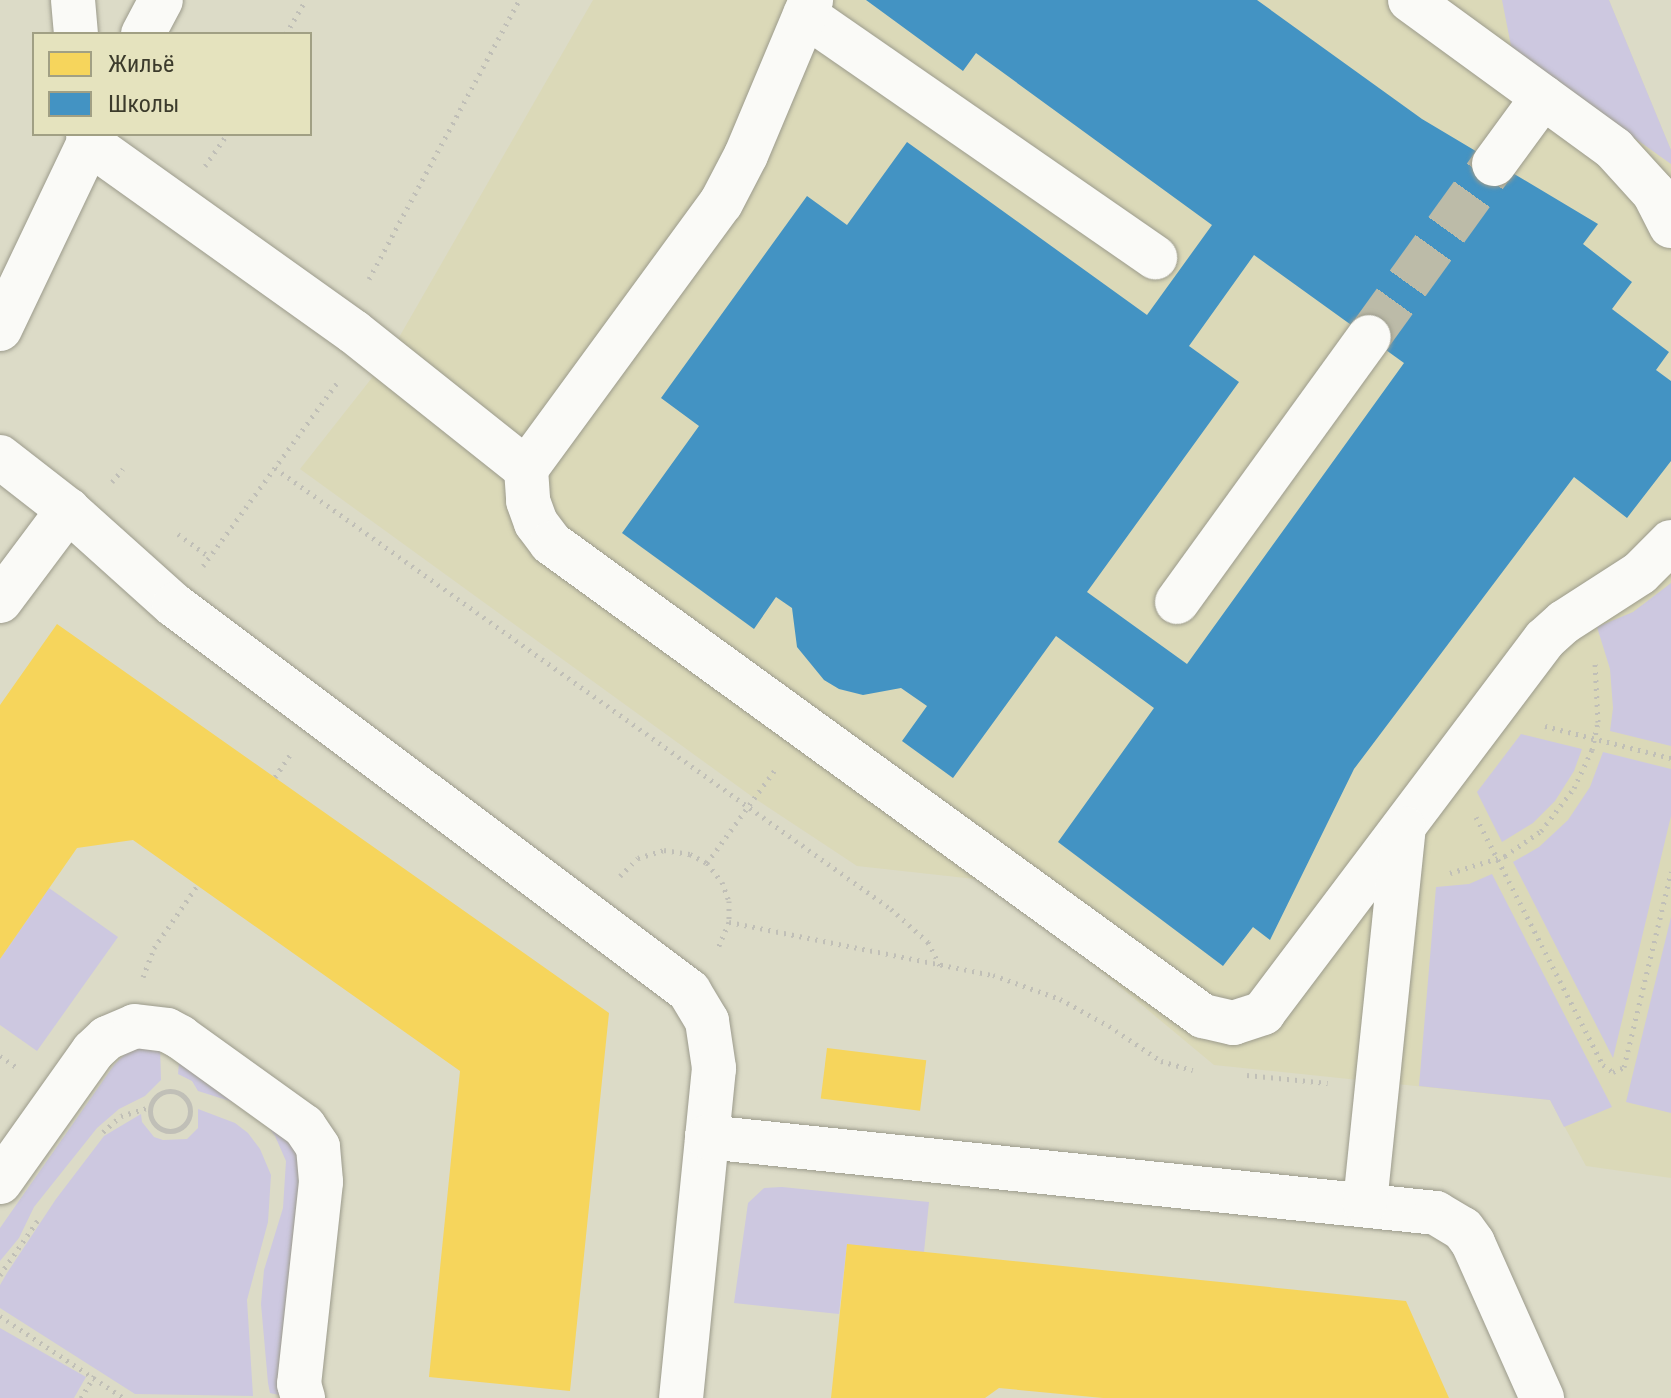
<!DOCTYPE html>
<html>
<head>
<meta charset="utf-8">
<style>
	body { margin:0 }
	#map { position:relative; width:1671px; height:1398px; overflow:hidden; background:#dcdbc7; font-family:"Roboto Condensed",sans-serif }
	div>[style] { position:absolute }
	.built>* { inset:0; background:#dbd9b8 }
	.green>* { inset:0; background:#cdc8e0 }
	.homes>* { inset:0; background:#f6d55c; transform-origin:0 0 }
	.schools>* { inset:0; background:#4393c3 }
	.minor-tunnel>* { height:44px; margin-top:-22px; transform-origin:0; background:repeating-linear-gradient(90deg,#bcbba8 0 44px,transparent 0 66px) }
	.path>* { height:5px; margin-top:-2.5px; transform-origin:0; background:repeating-linear-gradient(90deg,#c0bfb7 0 2px,transparent 0 8px) }
	.path>.ring { margin:-2.5px; padding:0; box-sizing:content-box; background:none; border:5px solid #c0bfb7; border-radius:50% }
	.roads { filter:drop-shadow(0 0 2px #9c9b8c) drop-shadow(0 0 2px #9c9b8c) }
	.minor>* { height:44px; margin:-22px; padding:0 22px; transform-origin:22px; border-radius:22px; background:#fafaf7 }
	span { translate:-50% -50%; white-space:nowrap; text-align:center; line-height:1.15; -webkit-text-stroke:8px #e5e3be; paint-order:stroke }
	.legend { position:absolute; left:32px; top:32px; width:280px; height:104px; box-sizing:border-box; background:#e5e3be; border:2px solid #a1a084; margin:0; padding:10px 14px; list-style:none; font-size:24px; color:#3c3b2c }
	.legend li { display:flex; align-items:center; gap:16px; height:40px }
	.legend b { width:40px; border:2px solid #a1a084 }
</style>
</head>
<body>
<div id="map">
	<div class="built">
		<i style="clip-path:polygon(593px 0,1609px 0,1671px 150px,1671px 1178px,1586px 1166px,1550px 1100px,1214px 1065px,993px 881px,857px 866px,754px 798px,300px 469px,386px 360px)"></i>
	</div>
	<div class="green">
		<i style="clip-path:polygon(1502px 0,1609px 0,1671px 150px,1671px 164px,1512px 51px)"></i>
		<i style="clip-path:polygon(1671px 583px,1671px 746px,1610px 731px,1613px 708px,1610px 669px,1597px 627px,1633px 612px)"></i>
		<i style="clip-path:polygon(1521px 734px,1582px 749px,1574px 771px,1555px 801px,1533px 823px,1502px 842px,1477px 792px)"></i>
		<i style="clip-path:polygon(1603px 752px,1671px 769px,1671px 816px,1613px 1058px,1513px 862px,1539px 847px,1568px 820px,1590px 787px)"></i>
		<i style="clip-path:polygon(1492px 874px,1612px 1107px,1564px 1127px,1550px 1100px,1419px 1086px,1436px 887px,1469px 884px)"></i>
		<i style="clip-path:polygon(49px 888px,118px 937px,37px 1051px,0 1025px,0 959px)"></i>
		<i style="clip-path:polygon(1671px 917px,1671px 1113px,1626px 1102px)"></i>
		<i style="clip-path:polygon(160px 1045px,161px 1080px,145px 1096px,119px 1109px,97px 1128px,34px 1207px,19px 1238px,0 1261px,0 1228px,114px 1065px,130px 1049px)"></i>
		<i style="clip-path:polygon(180px 1050px,285px 1126px,304px 1161px,279px 1395px,270px 1393px,268px 1383px,261px 1304px,264px 1270px,283px 1208px,286px 1161px,275px 1136px,263px 1120px,236px 1103px,198px 1091px,192px 1081px,178px 1074px)"></i>
		<i style="clip-path:polygon(198px 1109px,235px 1123px,248px 1133px,260px 1149px,271px 1175px,268px 1222px,247px 1300px,253px 1396px,135px 1394px,0 1308px,0 1285px,7px 1273px,56px 1199px,104px 1136px,141px 1114px,142px 1122px,154px 1137px,163px 1140px,187px 1139px,198px 1128px)"></i>
		<i style="clip-path:polygon(782px 1187px,929px 1202px,924px 1252px,847px 1245px,839px 1314px,734px 1303px,748px 1203px,764px 1188px)"></i>
		<i style="clip-path:polygon(0 1328px,86px 1377px,74px 1398px,0 1398px)"></i>
	</div>
	<div class="homes">
		<i style="clip-path:polygon(57px 624px,609px 1013px,570px 1391px,429px 1377px,460px 1071px,133px 840px,77px 848px,0 959px,0 705px)"></i>
		<i style="left:827px;top:1048px;width:100px;height:51px;rotate:7deg"></i>
		<i style="clip-path:polygon(847px 1244px,1406px 1301px,1449px 1398px,1103px 1398px,999px 1388px,985px 1398px,831px 1398px)"></i>
	</div>
	<div class="schools">
		<i style="clip-path:polygon(evenodd,866px 0,1257px 0,1422px 119px,1598px 224px,1583px 244px,1632px 282px,1612px 309px,1669px 352px,1656px 370px,1671px 381px,1671px 461px,1627px 518px,1574px 477px,1354px 769px,1270px 940px,1253px 927px,1223px 966px,1058px 842px,1154px 708px,1056px 636px,953px 778px,902px 741px,927px 706px,901px 688px,863px 695px,839px 689px,824px 680px,797px 647px,792px 608px,776px 597px,754px 629px,622px 533px,699px 426px,661px 398px,807px 196px,847px 225px,907px 142px,1147px 315px,1212px 225px,976px 53px,963px 71px,866px 0,1254px 255px,1404px 363px,1187px 664px,1087px 592px,1239px 382px,1189px 346px,1254px 255px)"></i>
	</div>
	<div class="minor-tunnel">
		<i style="left:1369px;top:337px;width:213px;rotate:-54.2deg"></i>
	</div>
	<div class="path">
		<i style="left:286px;top:34px;width:39px;rotate:-60deg"></i>
		<i style="left:205px;top:166px;width:39px;rotate:-55deg"></i>
		<i style="left:369px;top:279px;width:317px;rotate:-61.7deg"></i>
		<i style="left:275px;top:468px;width:758px;rotate:35.6deg"></i>
		<i style="left:891px;top:909px;width:50px;rotate:41.7deg"></i>
		<i style="left:928px;top:942px;width:27px;rotate:63deg"></i>
		<i style="left:112px;top:482px;width:17px;rotate:-50deg"></i>
		<i style="left:178px;top:534px;width:39px;rotate:36deg"></i>
		<i style="left:203px;top:566px;width:227px;rotate:-53.8deg"></i>
		<i style="left:1545px;top:726px;width:130px;rotate:14.3deg"></i>
		<i style="left:275px;top:777px;width:27px;rotate:-56deg"></i>
		<i style="left:1476px;top:817px;width:279px;rotate:62.9deg"></i>
		<i style="left:1603px;top:1065px;width:12px;rotate:35deg"></i>
		<i style="left:1613px;top:1072px;width:12px;rotate:-24deg"></i>
		<i style="left:1624px;top:1067px;width:201px;rotate:-76.4deg"></i>
		<i style="left:707px;top:863px;width:119px;rotate:-53.9deg"></i>
		<i style="left:1450px;top:873px;width:58px;rotate:-17.2deg"></i>
		<i style="left:1505px;top:856px;width:44px;rotate:-34.8deg"></i>
		<i style="left:1541px;top:831px;width:54px;rotate:-52.5deg"></i>
		<i style="left:1574px;top:788px;width:42px;rotate:-64.7deg"></i>
		<i style="left:1592px;top:750px;width:29px;rotate:-78deg"></i>
		<i style="left:1598px;top:722px;width:59px;rotate:-92.9deg"></i>
		<i style="left:620px;top:876px;width:25px;rotate:-45deg"></i>
		<i style="left:638px;top:858px;width:27px;rotate:-17deg"></i>
		<i style="left:664px;top:850px;width:26px;rotate:9deg"></i>
		<i style="left:690px;top:854px;width:19px;rotate:28deg"></i>
		<i style="left:707px;top:863px;width:24px;rotate:52deg"></i>
		<i style="left:722px;top:882px;width:20px;rotate:70deg"></i>
		<i style="left:729px;top:901px;width:21px;rotate:90deg"></i>
		<i style="left:729px;top:922px;width:30px;rotate:113deg"></i>
		<i style="left:729px;top:922px;width:269px;rotate:11.4deg"></i>
		<i style="left:993px;top:975px;width:71px;rotate:19.7deg"></i>
		<i style="left:1060px;top:999px;width:56px;rotate:28.9deg"></i>
		<i style="left:1109px;top:1026px;width:63px;rotate:33.9deg"></i>
		<i style="left:1161px;top:1061px;width:33px;rotate:16deg"></i>
		<i style="left:143px;top:977px;width:31px;rotate:-69deg"></i>
		<i style="left:154px;top:948px;width:75px;rotate:-55.3deg"></i>
		<i style="left:0;top:1056px;width:23px;rotate:34deg"></i>
		<i style="left:1247px;top:1075px;width:81px;rotate:5.6deg"></i>
		<i class="ring" style="left:150px;top:1091px;width:35px;height:35px"></i>
		<i style="left:103px;top:1132px;width:24px;rotate:-42deg"></i>
		<i style="left:121px;top:1116px;width:30px;rotate:-17deg"></i>
		<i style="left:0;top:1275px;width:67px;rotate:-55.4deg"></i>
		<i style="left:0;top:1316px;width:149px;rotate:33.5deg"></i>
		<i style="left:81px;top:1398px;width:26px;rotate:-59deg"></i>
	</div>
	<div class="roads">
		<div class="minor">
			<i style="left:73px;top:0;width:34px;rotate:85deg"></i>
			<i style="left:1410px;top:0;width:253px;rotate:36.1deg"></i>
			<i style="left:1614px;top:149px;width:59px;rotate:47.7deg"></i>
			<i style="left:1654px;top:193px;width:37px;rotate:63deg"></i>
			<i style="left:805px;top:15px;width:426px;rotate:34.7deg"></i>
			<i style="left:143px;top:34px;width:38px;rotate:-62deg"></i>
			<i style="left:88px;top:134px;width:9px;rotate:84deg"></i>
			<i style="left:89px;top:143px;width:325px;rotate:35.5deg"></i>
			<i style="left:354px;top:332px;width:220px;rotate:38.5deg"></i>
			<i style="left:526px;top:469px;width:330px;rotate:-53.8deg"></i>
			<i style="left:721px;top:203px;width:54px;rotate:-62.5deg"></i>
			<i style="left:746px;top:155px;width:168px;rotate:-67.2deg"></i>
			<i style="left:1494px;top:164px;width:83px;rotate:-53.8deg"></i>
			<i style="left:0;top:329px;width:216px;rotate:-64.5deg"></i>
			<i style="left:0;top:457px;width:86px;rotate:37.9deg"></i>
			<i style="left:68px;top:510px;width:142px;rotate:41.9deg"></i>
			<i style="left:174px;top:605px;width:644px;rotate:36.85deg"></i>
			<i style="left:689px;top:991px;width:35px;rotate:59deg"></i>
			<i style="left:707px;top:1021px;width:48px;rotate:81.5deg"></i>
			<i style="left:714px;top:1068px;width:332px;rotate:95.7deg"></i>
			<i style="left:526px;top:469px;width:32px;rotate:86deg"></i>
			<i style="left:528px;top:501px;width:23px;rotate:70deg"></i>
			<i style="left:536px;top:523px;width:25px;rotate:53deg"></i>
			<i style="left:551px;top:543px;width:806px;rotate:35.96deg"></i>
			<i style="left:1203px;top:1016px;width:31px;rotate:13deg"></i>
			<i style="left:1233px;top:1023px;width:32px;rotate:-18deg"></i>
			<i style="left:1263px;top:1013px;width:468px;rotate:-53deg"></i>
			<i style="left:1545px;top:639px;width:25px;rotate:-42deg"></i>
			<i style="left:1564px;top:622px;width:90px;rotate:-32.8deg"></i>
			<i style="left:1640px;top:573px;width:44px;rotate:-45deg"></i>
			<i style="left:0;top:601px;width:114px;rotate:-53.2deg"></i>
			<i style="left:1177px;top:602px;width:327px;rotate:-54.1deg"></i>
			<i style="left:707px;top:1137px;width:733px;rotate:5.95deg"></i>
			<i style="left:1436px;top:1213px;width:31px;rotate:31deg"></i>
			<i style="left:1463px;top:1229px;width:17px;rotate:54deg"></i>
			<i style="left:1473px;top:1243px;width:170px;rotate:66deg"></i>
			<i style="left:0;top:1182px;width:161px;rotate:-54.6deg"></i>
			<i style="left:93px;top:1051px;width:19px;rotate:-43deg"></i>
			<i style="left:107px;top:1038px;width:30px;rotate:-23deg"></i>
			<i style="left:135px;top:1026px;width:32px;rotate:7deg"></i>
			<i style="left:167px;top:1030px;width:15px;rotate:28deg"></i>
			<i style="left:180px;top:1037px;width:153px;rotate:35.7deg"></i>
			<i style="left:304px;top:1126px;width:25px;rotate:56deg"></i>
			<i style="left:318px;top:1147px;width:35px;rotate:85deg"></i>
			<i style="left:321px;top:1182px;width:203px;rotate:96.2deg"></i>
			<i style="left:299px;top:1384px;width:15px;rotate:74deg"></i>
			<i style="left:1365px;top:1203px;width:377px;rotate:-84.1deg"></i>
		</div>
	</div>
	<ul class="legend">
	<li><b style="height:22px;background:#f6d55c"></b>Жильё</li>
	<li><b style="height:22px;background:#4393c3"></b>Школы</li>
	</ul>
</div>
</body>
</html>
